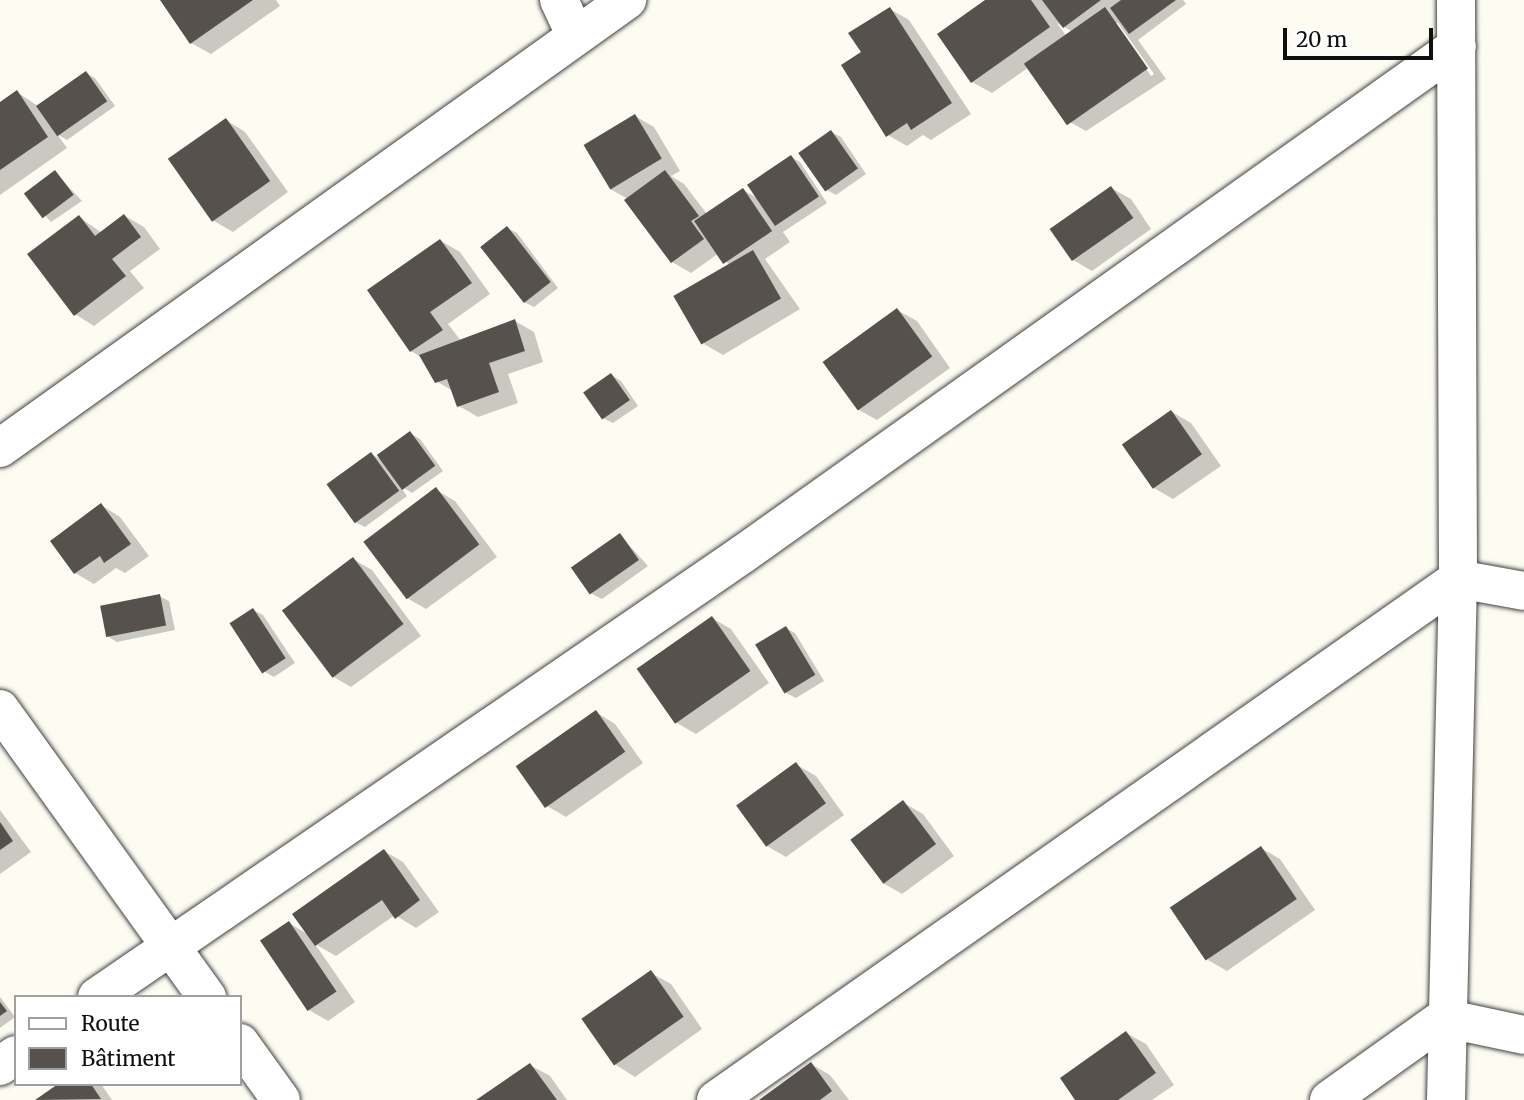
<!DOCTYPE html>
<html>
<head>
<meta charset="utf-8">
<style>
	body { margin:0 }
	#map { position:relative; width:1524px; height:1100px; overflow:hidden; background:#fdfcf2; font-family:Merriweather,serif }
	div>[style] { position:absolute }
	.shadow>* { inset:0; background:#0003 }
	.building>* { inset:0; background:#56514c; transform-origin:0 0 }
	.roads { filter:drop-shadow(0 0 2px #424242) drop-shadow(0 0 2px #424242) }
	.minor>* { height:38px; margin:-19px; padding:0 19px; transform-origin:19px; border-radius:19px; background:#fff }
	span { translate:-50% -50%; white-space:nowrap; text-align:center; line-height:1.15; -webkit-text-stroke:7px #fff; paint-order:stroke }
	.legend { position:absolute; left:14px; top:995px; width:228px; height:91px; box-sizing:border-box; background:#fff; border:2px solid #9f9f9f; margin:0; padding:9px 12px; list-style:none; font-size:21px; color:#0f0f0f }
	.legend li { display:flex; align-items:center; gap:14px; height:35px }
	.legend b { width:35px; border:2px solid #9f9f9f }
	.scale { position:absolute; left:1283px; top:28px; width:150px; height:32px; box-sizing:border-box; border:4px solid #0f0f0f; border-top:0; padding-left:9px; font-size:21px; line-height:24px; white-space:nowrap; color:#0f0f0f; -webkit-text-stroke:5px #fff; paint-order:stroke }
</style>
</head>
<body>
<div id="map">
	<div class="shadow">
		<i style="clip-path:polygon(162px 0,276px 0,280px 6px,211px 54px,191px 43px)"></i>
		<i style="clip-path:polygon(evenodd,988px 0,1183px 0,1186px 4px,1138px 40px,1166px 79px,1086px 131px,1066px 120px,1029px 67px,992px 93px,972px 82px,988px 0,1057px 23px,1073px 32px,1067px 37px,1057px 23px,988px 0,1114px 23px,1118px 23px,1154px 74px,1151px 76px,1114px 23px)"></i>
		<i style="clip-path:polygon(890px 9px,909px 20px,971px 114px,931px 140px,923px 135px,907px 146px,888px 135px)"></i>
		<i style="clip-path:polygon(86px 73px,95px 78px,115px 106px,67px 140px,57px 134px,67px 148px,0 195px,0 104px,17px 92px,38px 106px)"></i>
		<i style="clip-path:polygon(635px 116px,654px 127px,680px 171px,671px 176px,684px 184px,707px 214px,743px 190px,759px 199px,791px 157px,800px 162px,827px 203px,783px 232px,790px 242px,765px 259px,800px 309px,723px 355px,704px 344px,730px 266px,719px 253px,691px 273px,672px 262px,628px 199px,610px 189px)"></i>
		<i style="clip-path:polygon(226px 120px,245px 132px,288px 192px,233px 232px,214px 221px)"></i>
		<i style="clip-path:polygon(831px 132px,841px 137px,866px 174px,836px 195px,827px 190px)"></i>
		<i style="clip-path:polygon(55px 172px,82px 201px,51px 222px,25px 193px)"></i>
		<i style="clip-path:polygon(1111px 188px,1131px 199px,1151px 229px,1092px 271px,1073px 260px,1052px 230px)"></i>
		<i style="clip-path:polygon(125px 216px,144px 227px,160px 249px,130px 271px,144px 288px,94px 326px,75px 314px,79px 217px,102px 233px)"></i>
		<i style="clip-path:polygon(507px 228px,517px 233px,558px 288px,534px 307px,524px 302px)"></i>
		<i style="clip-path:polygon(441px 241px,460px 252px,490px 294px,448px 324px,461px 341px,515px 321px,534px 332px,543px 362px,508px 374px,518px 403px,478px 417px,459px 406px,453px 391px,436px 381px,423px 358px,411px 351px)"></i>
		<i style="clip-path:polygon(897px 310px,917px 321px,950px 368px,877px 420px,857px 409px)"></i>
		<i style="clip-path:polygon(611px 375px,621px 381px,638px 406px,613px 423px,603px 418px)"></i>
		<i style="clip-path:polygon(1172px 412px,1191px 423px,1221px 466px,1173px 499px,1154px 488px)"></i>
		<i style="clip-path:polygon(410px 433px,420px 439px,443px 471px,412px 493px,399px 485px,407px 496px,365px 527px,355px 522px,371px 454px,384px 461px)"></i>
		<i style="clip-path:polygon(436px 490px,455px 501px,497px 557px,426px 609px,407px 598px)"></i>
		<i style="clip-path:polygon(101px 505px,120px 517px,149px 556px,125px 573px,116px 568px,94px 584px,75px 573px)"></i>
		<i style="clip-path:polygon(620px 535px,648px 566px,602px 599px,592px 594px)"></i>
		<i style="clip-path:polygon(353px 559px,372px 570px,421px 636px,351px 687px,332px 676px)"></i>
		<i style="clip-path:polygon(159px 596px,169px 601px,175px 630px,117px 642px,107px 636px)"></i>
		<i style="clip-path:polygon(253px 610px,263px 615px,295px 663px,274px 677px,265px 672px)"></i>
		<i style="clip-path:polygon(712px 618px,731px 629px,769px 683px,696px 734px,677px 723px)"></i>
		<i style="clip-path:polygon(786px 628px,795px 633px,824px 681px,796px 698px,786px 693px)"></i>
		<i style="clip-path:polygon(596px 712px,615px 724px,643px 763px,566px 817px,547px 806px)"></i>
		<i style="clip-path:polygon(797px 765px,816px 776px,844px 815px,786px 857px,767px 846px)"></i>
		<i style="clip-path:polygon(904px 803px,923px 814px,954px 856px,902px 894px,883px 883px)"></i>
		<i style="clip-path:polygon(0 810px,31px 852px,0 874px)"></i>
		<i style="clip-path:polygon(1261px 848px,1280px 859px,1315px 910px,1227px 971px,1208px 960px)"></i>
		<i style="clip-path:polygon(384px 851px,403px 862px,439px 912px,416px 928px,395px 915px,336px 956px,315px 944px,355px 1002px,328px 1021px,309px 1010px,289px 923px,309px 935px)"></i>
		<i style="clip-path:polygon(651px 973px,671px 984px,702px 1029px,635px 1077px,616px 1065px)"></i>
		<i style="clip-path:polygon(0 997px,15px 1017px,0 1028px)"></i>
		<i style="clip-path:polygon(1126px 1033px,1146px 1044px,1174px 1085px,1152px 1100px,1077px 1100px)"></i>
		<i style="clip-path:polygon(811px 1064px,830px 1075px,849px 1100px,762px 1100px)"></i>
		<i style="clip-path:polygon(530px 1065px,550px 1076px,567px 1100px,479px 1100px)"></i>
		<i style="clip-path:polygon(61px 1084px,101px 1084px,112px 1100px,38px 1100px)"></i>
	</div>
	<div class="building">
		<i style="clip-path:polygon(160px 0,253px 0,190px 44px)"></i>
		<i style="clip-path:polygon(985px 0,1031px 0,1050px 27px,971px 83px,937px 34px)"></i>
		<i style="clip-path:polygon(1042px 0,1101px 0,1063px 28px)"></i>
		<i style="clip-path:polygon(1121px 0,1176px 0,1129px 34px,1110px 8px)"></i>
		<i style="clip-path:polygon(890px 7px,952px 103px,911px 130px,907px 123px,886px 137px,841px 65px,861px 52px,848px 33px)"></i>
		<i style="left:1105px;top:7px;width:75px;height:99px;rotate:55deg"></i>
		<i style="left:86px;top:71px;width:37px;height:61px;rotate:55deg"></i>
		<i style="clip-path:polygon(17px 90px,48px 137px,0 170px,0 102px)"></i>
		<i style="left:635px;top:114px;width:52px;height:60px;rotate:59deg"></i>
		<i style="left:226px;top:118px;width:77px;height:71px;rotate:55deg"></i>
		<i style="left:831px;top:130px;width:47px;height:40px;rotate:55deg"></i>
		<i style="left:791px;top:155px;width:50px;height:53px;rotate:56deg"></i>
		<i style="left:55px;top:170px;width:31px;height:39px;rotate:53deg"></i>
		<i style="clip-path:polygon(665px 170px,699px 216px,691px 221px,704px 239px,671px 263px,624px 200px)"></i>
		<i style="left:1111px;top:186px;width:39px;height:75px;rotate:55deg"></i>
		<i style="left:743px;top:188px;width:52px;height:59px;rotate:56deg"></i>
		<i style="clip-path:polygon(124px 214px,141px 237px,112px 259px,126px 276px,74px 316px,27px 254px,79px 215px,95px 236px)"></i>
		<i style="left:507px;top:226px;width:71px;height:34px;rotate:52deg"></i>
		<i style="clip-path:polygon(440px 239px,472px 283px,430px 312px,443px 330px,410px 352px,367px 290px)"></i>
		<i style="left:753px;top:250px;width:56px;height:92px;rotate:60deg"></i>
		<i style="left:897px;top:308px;width:60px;height:92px;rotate:54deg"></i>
		<i style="clip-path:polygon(515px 319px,525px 351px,489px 363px,499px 392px,457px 407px,447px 379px,435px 383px,419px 355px)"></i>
		<i style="left:611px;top:373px;width:33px;height:34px;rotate:55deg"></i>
		<i style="left:1171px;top:410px;width:54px;height:60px;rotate:55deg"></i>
		<i style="left:410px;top:431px;width:43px;height:41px;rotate:54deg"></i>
		<i style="left:371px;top:452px;width:48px;height:55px;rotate:54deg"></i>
		<i style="left:436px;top:487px;width:72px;height:91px;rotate:53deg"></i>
		<i style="clip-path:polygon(101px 503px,131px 544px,104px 563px,100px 556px,74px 574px,50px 541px)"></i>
		<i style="left:620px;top:533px;width:33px;height:60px;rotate:55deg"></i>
		<i style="left:353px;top:557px;width:84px;height:89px;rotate:53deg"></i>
		<i style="left:160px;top:594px;width:32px;height:61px;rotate:79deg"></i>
		<i style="left:253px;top:608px;width:60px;height:28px;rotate:57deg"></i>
		<i style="left:712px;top:616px;width:67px;height:92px;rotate:55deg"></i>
		<i style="left:786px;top:626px;width:57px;height:36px;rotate:59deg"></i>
		<i style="left:596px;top:710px;width:51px;height:98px;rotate:55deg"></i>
		<i style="left:796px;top:762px;width:51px;height:74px;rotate:54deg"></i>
		<i style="left:903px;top:800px;width:55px;height:66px;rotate:53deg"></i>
		<i style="clip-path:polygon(0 822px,13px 841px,0 850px)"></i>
		<i style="left:1261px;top:846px;width:64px;height:110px;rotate:56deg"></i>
		<i style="clip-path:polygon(384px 849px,420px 900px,395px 919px,382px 900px,315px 946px,292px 914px)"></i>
		<i style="left:289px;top:921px;width:85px;height:35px;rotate:56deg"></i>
		<i style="left:651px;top:970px;width:57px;height:85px;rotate:55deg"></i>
		<i style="clip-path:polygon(0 1002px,7px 1011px,0 1016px)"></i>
		<i style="clip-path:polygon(1126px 1031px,1156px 1073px,1118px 1100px,1075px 1100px,1060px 1078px)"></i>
		<i style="clip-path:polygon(811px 1062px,832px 1091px,820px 1100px,759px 1100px)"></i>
		<i style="clip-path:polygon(530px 1063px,557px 1100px,476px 1100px)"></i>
		<i style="clip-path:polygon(58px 1084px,91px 1084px,101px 1099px,35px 1100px)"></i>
	</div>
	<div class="roads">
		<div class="minor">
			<i style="left:559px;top:0;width:40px;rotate:65deg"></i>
			<i style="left:0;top:448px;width:771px;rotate:-35.55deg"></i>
			<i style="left:0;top:709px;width:355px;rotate:54.3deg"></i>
			<i style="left:97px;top:997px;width:783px;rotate:-34.44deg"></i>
			<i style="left:743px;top:554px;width:876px;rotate:-35.43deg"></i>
			<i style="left:240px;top:1043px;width:70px;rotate:54.3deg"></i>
			<i style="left:0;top:1066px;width:19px;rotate:-35deg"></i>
			<i style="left:716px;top:1100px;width:907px;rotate:-35.07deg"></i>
			<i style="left:1458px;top:579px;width:67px;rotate:10.3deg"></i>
			<i style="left:1329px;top:1100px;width:141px;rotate:-35.5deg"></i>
			<i style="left:1444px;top:1018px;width:82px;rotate:12deg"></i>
			<i style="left:1446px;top:1100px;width:521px;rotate:-88.68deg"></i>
			<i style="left:1458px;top:579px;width:579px;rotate:-90.2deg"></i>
		</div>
	</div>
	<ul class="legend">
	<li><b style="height:9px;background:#fff"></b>Route</li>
	<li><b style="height:19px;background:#56514c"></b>Bâtiment</li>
	</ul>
	<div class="scale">20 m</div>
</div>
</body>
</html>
